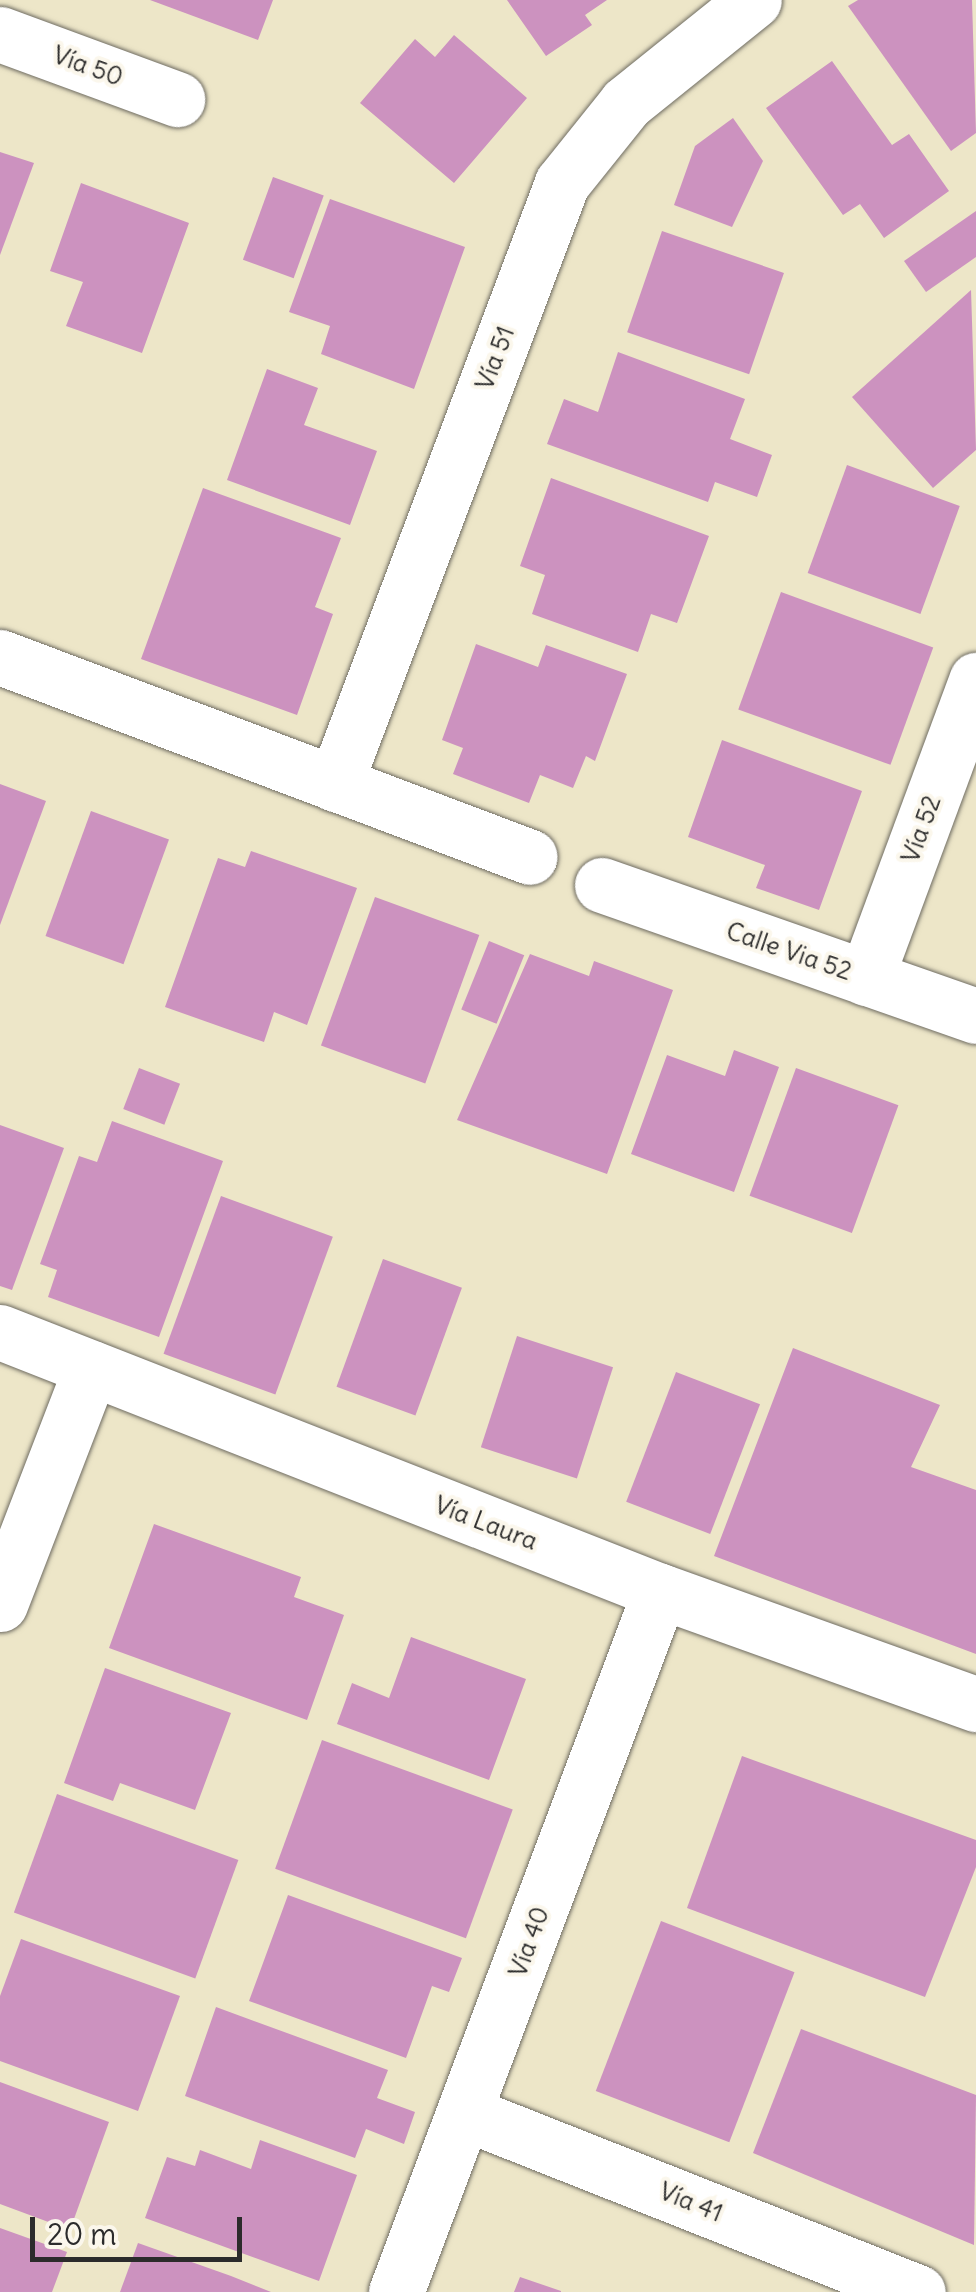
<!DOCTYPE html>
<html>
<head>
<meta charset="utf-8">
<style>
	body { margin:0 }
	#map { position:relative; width:976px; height:2292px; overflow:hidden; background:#ede6c8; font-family:Delius,sans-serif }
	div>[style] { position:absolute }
	.building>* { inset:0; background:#cc92bf; transform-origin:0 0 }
	.roads { filter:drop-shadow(0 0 2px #6f6c62) drop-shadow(0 0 2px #6f6c62) }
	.street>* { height:55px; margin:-27.5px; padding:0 27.5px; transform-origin:27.5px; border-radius:27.5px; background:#fff }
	span { translate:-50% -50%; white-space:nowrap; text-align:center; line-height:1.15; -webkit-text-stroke:8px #fbf7ec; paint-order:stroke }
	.street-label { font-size:25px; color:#2b2b2b }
	.scale { position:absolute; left:30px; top:2217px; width:212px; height:45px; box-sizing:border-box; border:5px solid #2b2b2b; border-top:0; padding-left:12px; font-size:30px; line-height:35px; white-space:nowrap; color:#2b2b2b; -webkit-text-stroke:8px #fbf7ec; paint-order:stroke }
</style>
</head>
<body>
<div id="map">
	<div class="building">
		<i style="clip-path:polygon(150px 0,273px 0,258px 40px)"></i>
		<i style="clip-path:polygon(507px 0,607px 0,585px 15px,592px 25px,546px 56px)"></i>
		<i style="clip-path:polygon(858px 0,972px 0,976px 133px,951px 151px,848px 6px)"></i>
		<i style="clip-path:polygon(454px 35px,527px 98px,454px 183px,360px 103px,415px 39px,435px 57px)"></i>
		<i style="clip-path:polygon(832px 61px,892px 145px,909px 134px,949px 191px,884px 238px,860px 204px,843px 215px,766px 108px)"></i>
		<i style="clip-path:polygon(733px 118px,763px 161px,732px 227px,674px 205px,695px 146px)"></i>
		<i style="clip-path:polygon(0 152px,34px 163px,0 255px)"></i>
		<i style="left:273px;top:177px;width:54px;height:88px;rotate:20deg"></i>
		<i style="clip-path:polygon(81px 183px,189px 223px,142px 353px,66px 326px,83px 282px,50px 271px)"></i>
		<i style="clip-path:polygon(330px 199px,465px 247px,414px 389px,321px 354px,330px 326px,289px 312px)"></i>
		<i style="clip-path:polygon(976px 211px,976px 257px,926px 292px,904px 261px)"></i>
		<i style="left:662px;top:231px;width:129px;height:107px;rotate:19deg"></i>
		<i style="clip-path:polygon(971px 290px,976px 450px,933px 488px,852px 397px)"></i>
		<i style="clip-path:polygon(618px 352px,745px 399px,730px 439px,772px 455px,757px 497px,715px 482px,708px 502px,547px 444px,564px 399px,598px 412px)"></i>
		<i style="clip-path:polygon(267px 369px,318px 388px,304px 425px,377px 451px,350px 525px,227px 480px)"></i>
		<i style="left:847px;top:465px;width:120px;height:115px;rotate:20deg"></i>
		<i style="clip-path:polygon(551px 478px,709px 536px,677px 623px,651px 614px,638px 652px,532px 614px,545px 575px,520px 566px)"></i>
		<i style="clip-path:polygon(203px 488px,341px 538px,315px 607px,333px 614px,297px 715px,141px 659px)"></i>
		<i style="left:781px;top:592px;width:162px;height:125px;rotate:20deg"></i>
		<i style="clip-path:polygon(476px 644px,538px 667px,546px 645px,627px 674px,595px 761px,586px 756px,573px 788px,540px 775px,529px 803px,453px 774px,463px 748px,442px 740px)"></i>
		<i style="clip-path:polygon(722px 740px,862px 791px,819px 910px,756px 888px,765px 865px,688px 837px)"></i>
		<i style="clip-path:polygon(0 784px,46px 801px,0 925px)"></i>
		<i style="left:91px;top:811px;width:83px;height:133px;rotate:20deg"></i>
		<i style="clip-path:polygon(251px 851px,357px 888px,307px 1025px,274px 1012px,264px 1042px,165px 1007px,218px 858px,245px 867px)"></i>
		<i style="left:375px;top:897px;width:111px;height:158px;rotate:20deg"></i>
		<i style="left:489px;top:941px;width:38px;height:74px;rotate:22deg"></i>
		<i style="clip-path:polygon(530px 954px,589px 976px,594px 961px,673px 990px,607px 1174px,457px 1120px)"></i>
		<i style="clip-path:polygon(734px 1050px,779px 1067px,734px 1192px,631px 1154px,667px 1055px,725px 1076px)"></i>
		<i style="left:139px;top:1068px;width:44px;height:44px;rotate:21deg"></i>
		<i style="left:796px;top:1068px;width:109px;height:136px;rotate:20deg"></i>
		<i style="clip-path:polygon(112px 1121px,223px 1161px,159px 1337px,48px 1297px,57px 1270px,40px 1264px,79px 1156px,97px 1162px)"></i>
		<i style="clip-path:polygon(0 1125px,64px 1148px,12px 1290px,0 1286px)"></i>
		<i style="left:221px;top:1196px;width:119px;height:168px;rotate:20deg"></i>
		<i style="left:383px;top:1259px;width:84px;height:136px;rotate:20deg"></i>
		<i style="left:517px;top:1336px;width:101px;height:117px;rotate:18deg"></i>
		<i style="clip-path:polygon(793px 1348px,940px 1405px,911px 1467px,976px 1490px,976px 1654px,714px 1556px)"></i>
		<i style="left:676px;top:1372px;width:90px;height:139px;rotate:21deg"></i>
		<i style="clip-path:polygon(154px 1524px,301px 1577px,294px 1597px,344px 1615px,307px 1720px,109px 1648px)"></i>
		<i style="clip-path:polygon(411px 1637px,526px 1679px,489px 1780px,337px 1724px,352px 1683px,389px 1698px)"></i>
		<i style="clip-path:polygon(105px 1668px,231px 1713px,195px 1810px,120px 1783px,113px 1801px,64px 1783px)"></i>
		<i style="left:322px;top:1740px;width:203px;height:137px;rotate:20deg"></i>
		<i style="clip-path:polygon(742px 1756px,976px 1840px,976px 1867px,925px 1997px,687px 1908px)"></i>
		<i style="left:57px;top:1794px;width:193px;height:126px;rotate:20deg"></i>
		<i style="clip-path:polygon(288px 1895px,462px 1958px,449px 1992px,432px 1986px,406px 2058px,249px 2001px)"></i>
		<i style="left:661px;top:1921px;width:143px;height:182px;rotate:21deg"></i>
		<i style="clip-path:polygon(21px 1939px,180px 1996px,138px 2111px,0 2061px,0 1996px)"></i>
		<i style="clip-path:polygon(216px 2007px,388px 2070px,377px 2098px,415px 2112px,404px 2144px,366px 2129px,355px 2158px,185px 2096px)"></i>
		<i style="clip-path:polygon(801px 2029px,976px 2095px,974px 2245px,753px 2153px)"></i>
		<i style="clip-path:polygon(0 2082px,109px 2122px,70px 2230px,0 2204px)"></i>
		<i style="clip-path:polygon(260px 2140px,357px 2175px,319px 2281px,145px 2218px,167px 2157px,195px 2166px,200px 2150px,251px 2169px)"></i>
		<i style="clip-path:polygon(0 2228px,67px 2252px,52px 2292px,0 2292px)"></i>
		<i style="clip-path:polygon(138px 2243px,231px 2276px,271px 2292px,120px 2292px)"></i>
		<i style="clip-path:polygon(520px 2277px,561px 2291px,561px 2292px,514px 2292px)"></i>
	</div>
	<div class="roads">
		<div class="street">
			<i style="left:0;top:34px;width:189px;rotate:20.2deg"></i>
			<i style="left:0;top:657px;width:566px;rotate:20.67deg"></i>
			<i style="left:335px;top:784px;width:642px;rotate:-69.31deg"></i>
			<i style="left:562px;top:183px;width:102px;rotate:-51.3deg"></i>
			<i style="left:626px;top:103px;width:164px;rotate:-38.8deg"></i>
			<i style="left:602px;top:885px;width:396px;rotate:19.3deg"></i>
			<i style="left:866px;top:978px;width:318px;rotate:-69.7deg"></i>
			<i style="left:0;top:1332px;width:709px;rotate:21.43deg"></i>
			<i style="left:660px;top:1591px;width:336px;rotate:19.7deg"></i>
			<i style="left:0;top:1604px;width:253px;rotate:-68.9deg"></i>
			<i style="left:465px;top:2113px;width:487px;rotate:21.6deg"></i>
			<i style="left:396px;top:2292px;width:749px;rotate:-69.36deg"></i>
		</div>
	</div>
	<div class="street-label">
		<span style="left:88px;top:66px;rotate:20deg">Vía 50</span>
		<span style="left:495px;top:358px;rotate:-69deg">Vía 51</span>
		<span style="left:921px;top:829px;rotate:-70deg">Vía 52</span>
		<span style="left:789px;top:951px;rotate:19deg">Calle Via 52</span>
		<span style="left:486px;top:1523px;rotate:21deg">Vía Laura</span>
		<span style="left:529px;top:1942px;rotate:-70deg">Vía 40</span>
		<span style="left:691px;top:2202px;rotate:22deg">Vía 41</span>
	</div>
	<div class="scale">20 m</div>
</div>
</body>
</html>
